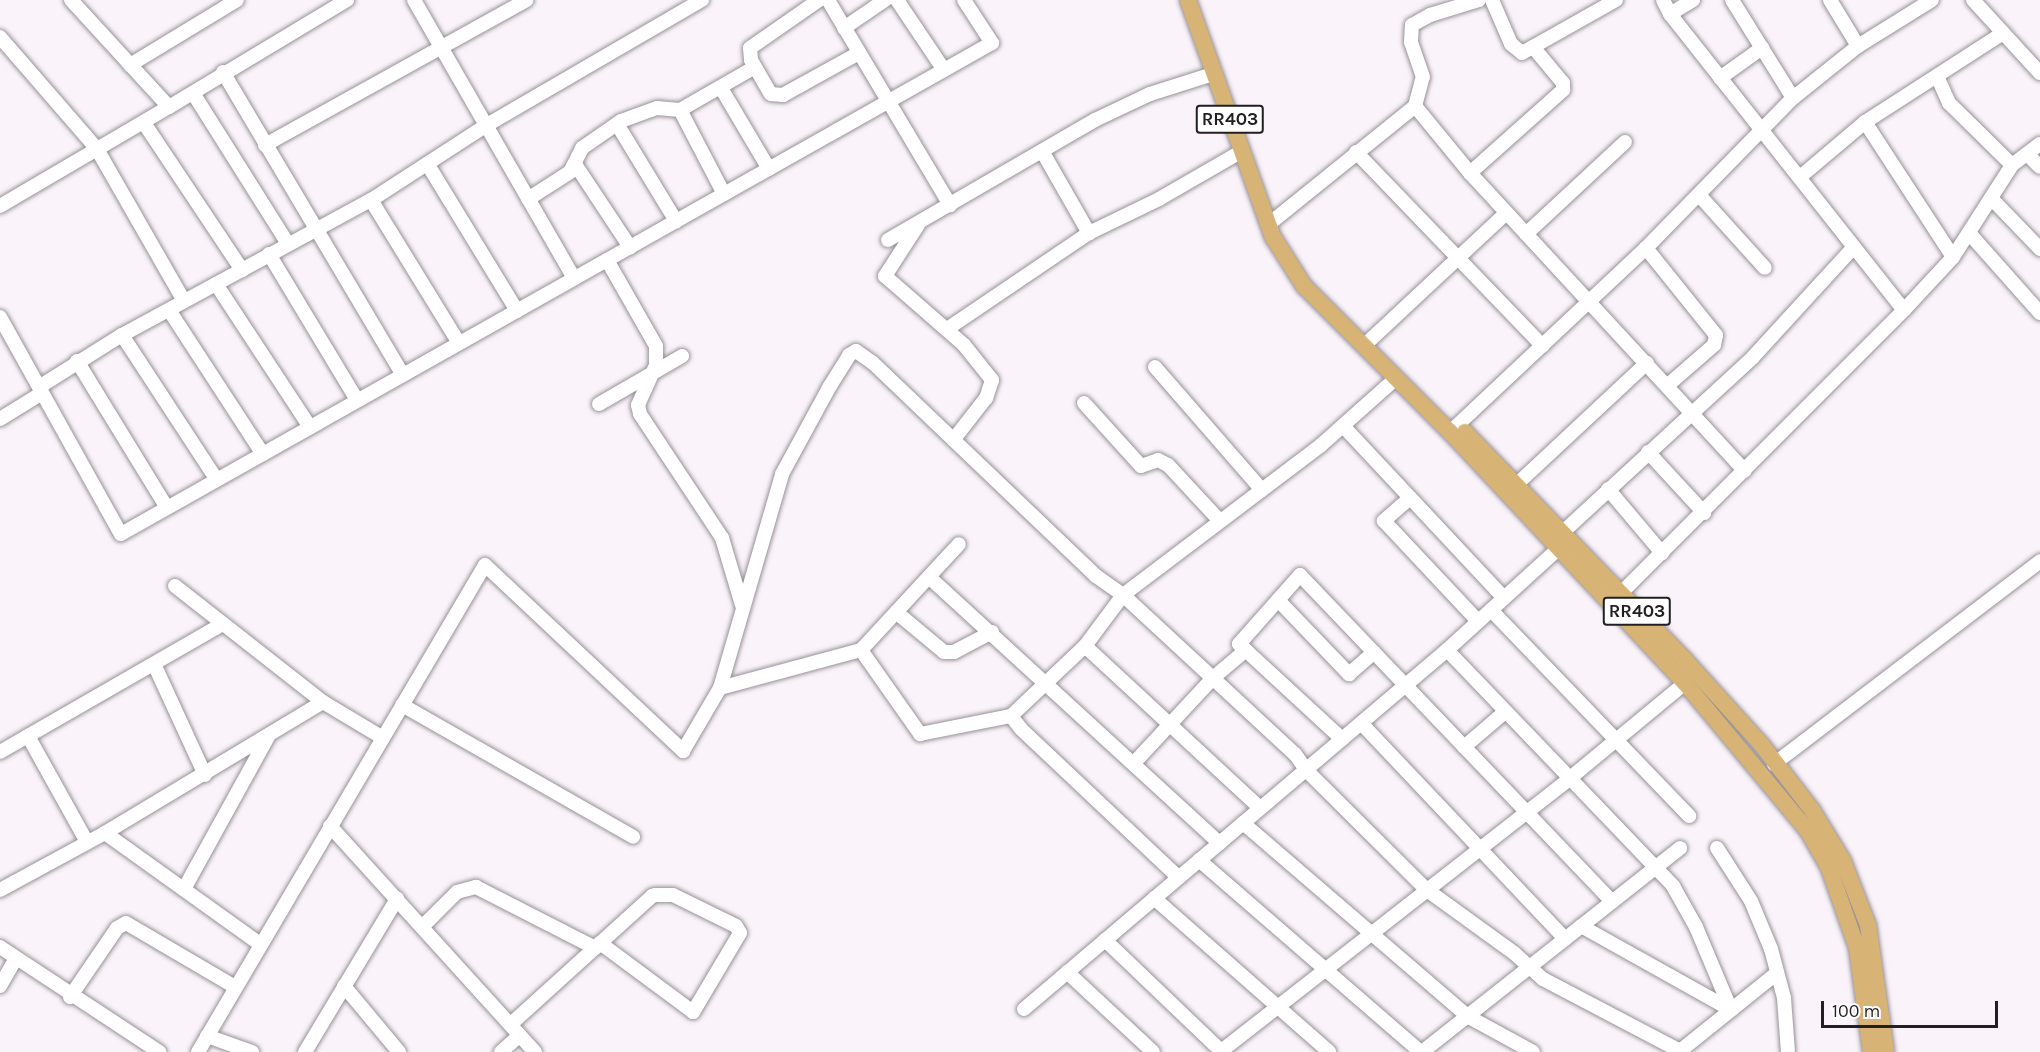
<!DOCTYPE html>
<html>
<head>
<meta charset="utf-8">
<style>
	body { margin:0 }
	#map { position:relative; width:2040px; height:1052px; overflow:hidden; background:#faf3fa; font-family:Karla,sans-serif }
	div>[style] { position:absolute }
	.roads { filter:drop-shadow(0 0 2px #979197) drop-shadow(0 0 2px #979197) }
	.minor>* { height:14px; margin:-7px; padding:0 7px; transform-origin:7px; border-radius:7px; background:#fff }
	.major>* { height:16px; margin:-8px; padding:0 8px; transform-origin:8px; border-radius:8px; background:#d7b476 }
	span { translate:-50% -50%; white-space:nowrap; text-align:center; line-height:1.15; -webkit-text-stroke:4.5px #fff; paint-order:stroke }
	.shield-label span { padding:2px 4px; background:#fff; border:2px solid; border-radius:4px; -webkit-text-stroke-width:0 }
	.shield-label { font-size:18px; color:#211f21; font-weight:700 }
	.scale { position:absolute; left:1821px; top:1001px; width:177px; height:27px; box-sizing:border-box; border:3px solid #211f21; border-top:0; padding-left:8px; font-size:18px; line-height:21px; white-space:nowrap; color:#211f21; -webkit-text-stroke:4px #fff; paint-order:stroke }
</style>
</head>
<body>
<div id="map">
	<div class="roads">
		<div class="minor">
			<i style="left:414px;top:0;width:321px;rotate:60.1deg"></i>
			<i style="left:819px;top:0;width:84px;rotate:145.2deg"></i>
			<i style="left:750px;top:48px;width:12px;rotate:85deg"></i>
			<i style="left:751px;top:60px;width:39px;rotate:60deg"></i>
			<i style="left:771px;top:94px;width:12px;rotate:5deg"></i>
			<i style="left:783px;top:95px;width:87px;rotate:-28.9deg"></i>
			<i style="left:828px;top:0;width:239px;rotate:59.2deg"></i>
			<i style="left:897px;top:0;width:84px;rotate:56.1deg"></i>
			<i style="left:1492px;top:0;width:48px;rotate:66.6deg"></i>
			<i style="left:1511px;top:44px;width:14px;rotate:39deg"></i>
			<i style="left:1522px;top:53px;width:108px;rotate:-29.4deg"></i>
			<i style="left:1663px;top:0;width:16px;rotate:63deg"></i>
			<i style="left:1670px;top:14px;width:377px;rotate:51.7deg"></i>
			<i style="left:1732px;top:0;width:115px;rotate:58.1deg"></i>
			<i style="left:1830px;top:0;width:54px;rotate:58.7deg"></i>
			<i style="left:1973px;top:0;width:99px;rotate:47.5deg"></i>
			<i style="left:1670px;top:14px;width:27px;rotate:-31deg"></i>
			<i style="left:844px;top:28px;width:50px;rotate:-34.3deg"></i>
			<i style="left:0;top:37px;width:148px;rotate:49.1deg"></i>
			<i style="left:97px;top:149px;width:175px;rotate:60.2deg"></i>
			<i style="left:130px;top:65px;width:125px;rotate:-31.3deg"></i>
			<i style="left:223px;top:72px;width:352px;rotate:59.3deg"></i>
			<i style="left:1937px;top:76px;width:30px;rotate:66deg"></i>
			<i style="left:1949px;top:103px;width:88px;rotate:44.5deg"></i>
			<i style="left:1720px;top:78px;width:52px;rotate:-35.5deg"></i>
			<i style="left:721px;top:88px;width:94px;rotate:59.3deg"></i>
			<i style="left:193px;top:93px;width:178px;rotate:57.8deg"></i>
			<i style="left:1415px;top:106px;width:30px;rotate:-75deg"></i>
			<i style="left:1423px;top:77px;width:37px;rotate:-109deg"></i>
			<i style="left:1411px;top:42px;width:17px;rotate:-87deg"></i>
			<i style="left:1412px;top:25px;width:21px;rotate:-29deg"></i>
			<i style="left:1430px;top:15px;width:51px;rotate:-17deg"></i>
			<i style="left:169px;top:107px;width:208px;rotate:-31deg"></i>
			<i style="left:1865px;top:122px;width:161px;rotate:56.9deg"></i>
			<i style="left:144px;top:123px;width:177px;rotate:56.3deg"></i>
			<i style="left:617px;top:124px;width:114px;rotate:58.7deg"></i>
			<i style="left:265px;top:145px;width:299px;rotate:-29deg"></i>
			<i style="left:1042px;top:151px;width:95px;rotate:60.2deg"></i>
			<i style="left:1089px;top:233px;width:78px;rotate:-25.9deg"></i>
			<i style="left:1159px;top:199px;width:96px;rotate:-30deg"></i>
			<i style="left:1356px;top:152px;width:269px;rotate:46.1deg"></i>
			<i style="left:2027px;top:154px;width:18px;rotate:45deg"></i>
			<i style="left:575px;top:164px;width:100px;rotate:56.5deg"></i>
			<i style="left:428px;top:165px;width:171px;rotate:58.6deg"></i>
			<i style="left:1470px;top:173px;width:125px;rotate:-41.7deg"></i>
			<i style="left:1563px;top:90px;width:7px;rotate:-90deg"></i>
			<i style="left:1563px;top:83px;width:47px;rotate:-129.8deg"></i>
			<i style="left:1800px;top:177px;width:85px;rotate:-40.2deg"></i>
			<i style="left:1865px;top:122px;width:164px;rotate:-32.8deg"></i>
			<i style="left:724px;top:194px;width:95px;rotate:-117.6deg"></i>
			<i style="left:680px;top:110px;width:86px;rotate:-29.8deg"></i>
			<i style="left:1699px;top:195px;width:98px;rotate:47.9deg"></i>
			<i style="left:1991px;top:198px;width:71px;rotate:46.1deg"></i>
			<i style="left:528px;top:199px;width:50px;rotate:-32.7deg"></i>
			<i style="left:570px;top:172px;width:27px;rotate:-63deg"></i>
			<i style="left:582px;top:148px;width:47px;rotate:-34.7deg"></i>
			<i style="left:621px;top:121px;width:38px;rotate:-20deg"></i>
			<i style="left:657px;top:108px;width:23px;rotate:5deg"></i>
			<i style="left:371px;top:200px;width:168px;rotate:58.4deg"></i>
			<i style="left:0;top:206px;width:196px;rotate:-30.4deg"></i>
			<i style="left:169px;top:107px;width:145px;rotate:-132.5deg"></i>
			<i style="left:1269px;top:224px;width:188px;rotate:-38.9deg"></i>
			<i style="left:1415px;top:106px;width:87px;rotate:50.6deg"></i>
			<i style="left:1470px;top:173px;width:405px;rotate:47.3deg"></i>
			<i style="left:918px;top:225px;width:61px;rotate:122.9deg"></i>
			<i style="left:885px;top:276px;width:105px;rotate:41.1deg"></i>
			<i style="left:964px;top:345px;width:45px;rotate:51.3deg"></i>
			<i style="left:992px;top:380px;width:19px;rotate:108deg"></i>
			<i style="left:986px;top:398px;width:52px;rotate:128deg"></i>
			<i style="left:1969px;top:233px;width:107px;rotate:48.4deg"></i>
			<i style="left:1526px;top:234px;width:135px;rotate:-42.9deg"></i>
			<i style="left:888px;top:240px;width:239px;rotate:-30.1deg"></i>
			<i style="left:1095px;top:120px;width:61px;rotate:-25.3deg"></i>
			<i style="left:1150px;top:94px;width:66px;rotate:-17.6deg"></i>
			<i style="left:1646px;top:248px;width:112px;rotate:51.2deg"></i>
			<i style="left:1716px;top:335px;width:10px;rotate:101deg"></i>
			<i style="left:1714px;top:345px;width:61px;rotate:139deg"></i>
			<i style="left:269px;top:254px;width:170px;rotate:58.9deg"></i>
			<i style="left:607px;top:260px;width:99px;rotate:60.3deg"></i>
			<i style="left:656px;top:346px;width:19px;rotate:90deg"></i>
			<i style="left:656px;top:365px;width:44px;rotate:114.2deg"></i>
			<i style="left:638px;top:405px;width:9px;rotate:77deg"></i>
			<i style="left:640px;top:414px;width:149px;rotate:56.5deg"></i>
			<i style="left:722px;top:538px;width:70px;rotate:73.4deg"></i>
			<i style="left:216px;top:284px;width:171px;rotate:56.7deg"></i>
			<i style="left:169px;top:310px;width:172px;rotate:56.9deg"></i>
			<i style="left:0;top:317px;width:248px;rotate:60.9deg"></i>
			<i style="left:121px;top:534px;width:1000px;rotate:-29.41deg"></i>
			<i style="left:992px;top:43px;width:51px;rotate:-123.1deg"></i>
			<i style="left:947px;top:329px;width:171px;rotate:-34.1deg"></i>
			<i style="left:122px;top:335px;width:173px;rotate:56.8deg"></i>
			<i style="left:1370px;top:340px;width:186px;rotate:-43deg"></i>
			<i style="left:77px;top:361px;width:172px;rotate:58.5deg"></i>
			<i style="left:1155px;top:367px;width:163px;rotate:49deg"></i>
			<i style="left:39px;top:387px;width:98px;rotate:-32.1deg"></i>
			<i style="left:122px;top:335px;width:283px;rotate:-28.5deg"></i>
			<i style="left:371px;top:200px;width:138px;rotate:-32.9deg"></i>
			<i style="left:487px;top:125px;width:249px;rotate:-30.2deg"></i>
			<i style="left:1084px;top:403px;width:85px;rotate:47.9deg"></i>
			<i style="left:1141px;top:466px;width:18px;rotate:-19deg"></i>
			<i style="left:1158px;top:460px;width:11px;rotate:27deg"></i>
			<i style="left:1168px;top:465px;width:76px;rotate:47.1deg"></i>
			<i style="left:599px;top:404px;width:96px;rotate:-30deg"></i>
			<i style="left:0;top:419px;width:49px;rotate:-31.8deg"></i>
			<i style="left:1344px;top:427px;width:234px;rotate:46.9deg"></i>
			<i style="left:1450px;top:432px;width:269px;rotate:-43.2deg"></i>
			<i style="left:1646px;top:248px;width:210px;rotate:-45.6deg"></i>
			<i style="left:1793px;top:98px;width:83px;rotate:-38.7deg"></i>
			<i style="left:1858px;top:46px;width:87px;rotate:-31.9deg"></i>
			<i style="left:1648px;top:452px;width:83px;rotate:47.4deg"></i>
			<i style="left:1516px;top:485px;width:179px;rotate:-43deg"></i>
			<i style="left:1608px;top:489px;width:84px;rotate:49.8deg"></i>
			<i style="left:1410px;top:498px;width:35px;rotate:139deg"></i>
			<i style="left:1384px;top:521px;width:137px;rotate:46.8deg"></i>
			<i style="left:1563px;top:532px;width:258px;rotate:-42.6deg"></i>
			<i style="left:1753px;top:357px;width:148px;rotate:-47.5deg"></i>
			<i style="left:929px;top:577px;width:394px;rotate:42.5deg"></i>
			<i style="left:175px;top:586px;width:188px;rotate:38.1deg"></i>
			<i style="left:323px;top:702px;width:70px;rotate:31deg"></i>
			<i style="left:1278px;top:600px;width:103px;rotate:46.2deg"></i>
			<i style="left:1349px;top:674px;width:33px;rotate:-41deg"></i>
			<i style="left:1613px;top:601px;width:412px;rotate:-45deg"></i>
			<i style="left:1904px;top:310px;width:72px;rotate:-47.2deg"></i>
			<i style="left:1953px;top:257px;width:109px;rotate:-57.3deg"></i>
			<i style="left:2012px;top:165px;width:35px;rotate:-37deg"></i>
			<i style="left:1491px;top:610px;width:286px;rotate:46.1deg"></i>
			<i style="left:896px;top:612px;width:62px;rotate:39.8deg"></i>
			<i style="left:944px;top:652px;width:10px"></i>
			<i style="left:954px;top:652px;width:43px;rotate:-27.8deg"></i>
			<i style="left:1085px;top:646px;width:238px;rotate:42.8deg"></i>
			<i style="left:861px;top:650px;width:144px;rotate:-47.2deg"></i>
			<i style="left:1447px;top:650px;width:327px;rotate:46.2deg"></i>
			<i style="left:1673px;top:886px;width:47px;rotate:60.7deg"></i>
			<i style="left:1696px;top:927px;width:90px;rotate:67.1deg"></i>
			<i style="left:154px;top:664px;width:122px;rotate:65.3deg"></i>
			<i style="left:720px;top:688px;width:146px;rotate:-15.1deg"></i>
			<i style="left:861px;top:650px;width:103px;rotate:54.9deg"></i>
			<i style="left:920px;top:734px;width:93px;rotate:-11.2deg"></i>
			<i style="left:1011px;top:716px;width:102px;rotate:-43.4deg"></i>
			<i style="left:1085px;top:646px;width:64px;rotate:-53.3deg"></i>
			<i style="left:1123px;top:595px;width:248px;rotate:-37.1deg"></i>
			<i style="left:1321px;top:445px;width:99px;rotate:-41.7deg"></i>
			<i style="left:402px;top:705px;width:266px;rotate:29.7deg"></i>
			<i style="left:1011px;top:716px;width:16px;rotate:52deg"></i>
			<i style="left:1021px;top:729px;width:216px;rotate:43.3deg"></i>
			<i style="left:1361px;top:723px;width:297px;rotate:46.6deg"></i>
			<i style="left:28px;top:736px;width:119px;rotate:60.9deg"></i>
			<i style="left:1342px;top:739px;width:140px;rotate:-137.3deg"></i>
			<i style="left:1239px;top:644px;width:92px;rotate:-48.5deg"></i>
			<i style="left:1300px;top:575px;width:452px;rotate:46.3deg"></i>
			<i style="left:1464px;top:747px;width:54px;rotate:-40.5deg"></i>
			<i style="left:0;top:752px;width:257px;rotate:-29.9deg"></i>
			<i style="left:1134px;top:763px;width:116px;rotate:-47.1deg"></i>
			<i style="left:1213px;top:678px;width:43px;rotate:-40.3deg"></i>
			<i style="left:1774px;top:764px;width:335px;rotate:-37.3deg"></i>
			<i style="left:1243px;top:823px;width:296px;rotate:40.7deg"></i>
			<i style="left:1467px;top:1016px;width:75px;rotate:28.6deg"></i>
			<i style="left:330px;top:826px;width:305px;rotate:47.8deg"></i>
			<i style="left:105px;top:833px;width:191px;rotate:35.6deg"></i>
			<i style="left:1717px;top:848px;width:63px;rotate:57.3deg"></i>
			<i style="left:1751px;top:901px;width:52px;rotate:67.4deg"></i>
			<i style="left:1771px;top:949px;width:51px;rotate:75.1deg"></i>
			<i style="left:1784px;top:998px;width:54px;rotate:85.8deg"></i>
			<i style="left:1199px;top:860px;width:294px;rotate:40.9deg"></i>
			<i style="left:184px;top:889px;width:174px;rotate:-61.1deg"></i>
			<i style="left:0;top:890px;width:119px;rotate:-28.5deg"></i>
			<i style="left:105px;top:833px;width:254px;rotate:-31deg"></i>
			<i style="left:1154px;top:898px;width:233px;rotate:41.3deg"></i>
			<i style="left:1581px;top:926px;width:172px;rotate:29.2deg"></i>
			<i style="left:422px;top:927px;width:49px;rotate:-45deg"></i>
			<i style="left:457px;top:892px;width:20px;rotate:-15deg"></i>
			<i style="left:476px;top:887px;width:134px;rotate:27.1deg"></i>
			<i style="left:1105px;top:940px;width:161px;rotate:43.7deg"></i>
			<i style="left:0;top:947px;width:191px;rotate:33.4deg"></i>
			<i style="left:1067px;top:972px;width:117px;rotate:42.9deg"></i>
			<i style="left:0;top:986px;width:32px;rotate:-60deg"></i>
			<i style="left:344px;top:986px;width:86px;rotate:50.2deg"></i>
			<i style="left:70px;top:997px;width:83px;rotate:-55.7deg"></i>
			<i style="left:117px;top:928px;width:10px;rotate:-29deg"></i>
			<i style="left:126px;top:923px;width:126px;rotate:30.4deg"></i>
			<i style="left:1024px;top:1009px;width:555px;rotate:-40.32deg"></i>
			<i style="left:1447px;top:650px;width:149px;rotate:-42.3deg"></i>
			<i style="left:511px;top:1024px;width:190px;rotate:-42.2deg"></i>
			<i style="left:652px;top:896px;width:3px;rotate:-18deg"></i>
			<i style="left:655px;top:895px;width:18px"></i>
			<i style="left:673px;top:895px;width:70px;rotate:26.2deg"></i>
			<i style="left:736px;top:926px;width:8px;rotate:60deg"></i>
			<i style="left:740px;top:933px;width:92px;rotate:120.7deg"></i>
			<i style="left:693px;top:1012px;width:116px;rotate:-143.4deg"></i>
			<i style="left:207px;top:1036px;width:48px;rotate:19.6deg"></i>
			<i style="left:1680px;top:1051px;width:124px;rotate:-38.8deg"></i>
			<i style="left:198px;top:1052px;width:565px;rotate:-59.49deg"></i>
			<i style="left:485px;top:565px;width:272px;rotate:43.2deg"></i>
			<i style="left:683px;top:751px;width:73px;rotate:-59.6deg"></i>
			<i style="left:720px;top:688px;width:223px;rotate:-73.8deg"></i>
			<i style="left:782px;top:474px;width:100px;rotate:-61.4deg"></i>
			<i style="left:830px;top:386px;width:36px;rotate:-58deg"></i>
			<i style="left:849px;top:355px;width:8px;rotate:-30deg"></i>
			<i style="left:856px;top:351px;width:19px;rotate:35deg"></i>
			<i style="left:872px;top:362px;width:310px;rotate:43.7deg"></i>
			<i style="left:1096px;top:576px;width:33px;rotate:35deg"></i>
			<i style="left:1123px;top:595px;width:234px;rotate:42.8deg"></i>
			<i style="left:1295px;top:754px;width:19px;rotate:55deg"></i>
			<i style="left:1306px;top:770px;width:170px;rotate:44.8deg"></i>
			<i style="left:1427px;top:890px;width:107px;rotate:35.9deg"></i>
			<i style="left:1514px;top:953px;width:39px;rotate:42deg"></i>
			<i style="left:1543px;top:979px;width:157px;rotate:27.7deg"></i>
			<i style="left:305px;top:1052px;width:179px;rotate:-59deg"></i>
			<i style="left:501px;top:1052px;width:25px;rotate:-42deg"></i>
			<i style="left:1220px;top:1052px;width:443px;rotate:-38deg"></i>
			<i style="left:1569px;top:779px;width:151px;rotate:-39.6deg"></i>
			<i style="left:1422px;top:1052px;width:329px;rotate:-38.3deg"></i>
		</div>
		<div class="major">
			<i style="left:1188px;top:0;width:252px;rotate:70.3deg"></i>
			<i style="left:1273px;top:237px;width:58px;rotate:57.7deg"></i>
			<i style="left:1304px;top:286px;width:206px;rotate:45deg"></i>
			<i style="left:1450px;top:432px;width:344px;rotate:46.9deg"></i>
			<i style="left:1685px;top:683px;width:192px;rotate:50.3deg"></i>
			<i style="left:1808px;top:831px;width:43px;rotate:60.4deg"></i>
			<i style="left:1829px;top:868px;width:85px;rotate:70.7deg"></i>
			<i style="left:1857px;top:948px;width:105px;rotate:82.3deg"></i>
			<i style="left:1465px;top:432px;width:318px;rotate:46deg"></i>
			<i style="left:1686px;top:661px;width:112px;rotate:47.9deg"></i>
			<i style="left:1761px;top:744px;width:83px;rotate:52.3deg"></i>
			<i style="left:1812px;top:810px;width:60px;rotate:58.7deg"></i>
			<i style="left:1843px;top:861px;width:69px;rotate:68.7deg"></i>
			<i style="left:1868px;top:925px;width:128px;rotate:81.9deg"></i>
		</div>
	</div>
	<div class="shield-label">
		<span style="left:1230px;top:119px">RR403</span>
		<span style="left:1637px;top:611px">RR403</span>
	</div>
	<div class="scale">100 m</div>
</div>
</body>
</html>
